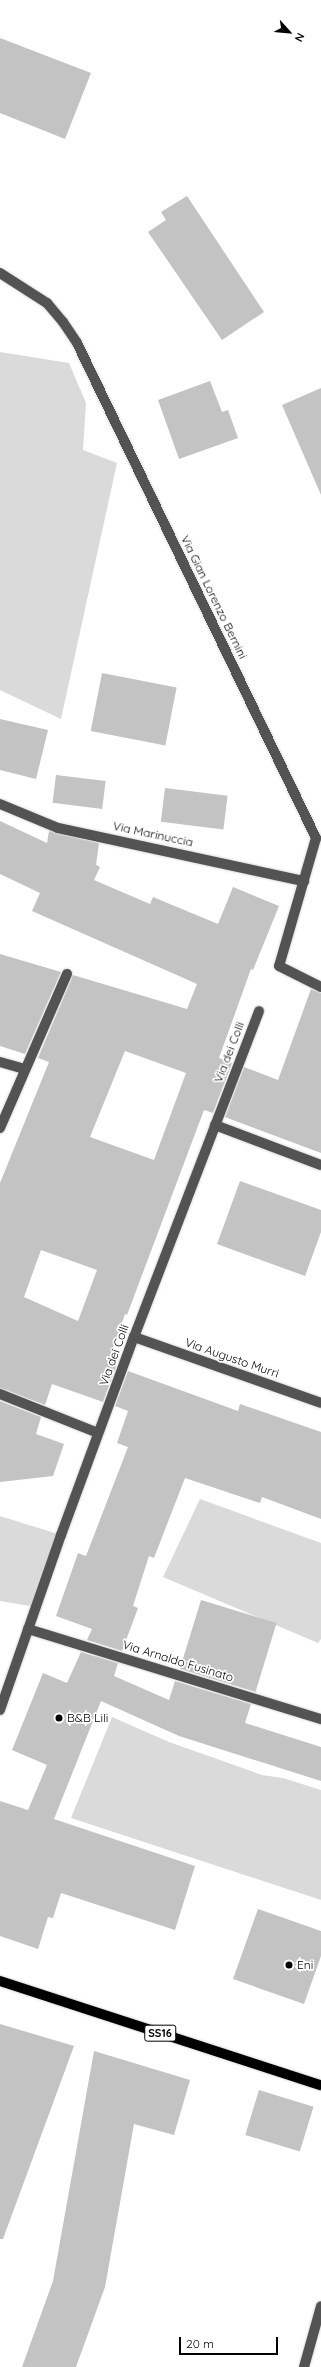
<!DOCTYPE html>
<html>
<head>
<meta charset="utf-8">
<style>
	body { margin:0 }
	#map { position:relative; width:321px; height:2367px; overflow:hidden; background:#fff; font-family:Quicksand,sans-serif }
	div>[style] { position:absolute }
	.green>* { inset:0; background:#dadada }
	.building>* { inset:0; background:#c3c3c3; transform-origin:0 0 }
	.roads { filter:drop-shadow(0 0 1px #dbdbdb) drop-shadow(0 0 1px #dbdbdb) }
	.minor>* { height:10px; margin:-5px; padding:0 5px; transform-origin:5px; border-radius:5px; background:#535353 }
	.major>* { height:10px; margin:-5px; padding:0 5px; transform-origin:5px; border-radius:5px; background:#000 }
	.dots>* { width:11px; height:11px; translate:-50% -50%; box-sizing:border-box; border:2px solid #fff; border-radius:50% }
	span { translate:-50% -50%; white-space:nowrap; text-align:center; line-height:1.15; -webkit-text-stroke:3.5px #fff; paint-order:stroke }
	.shield-label span { padding:1px 3px; background:#fff; border:1px solid; border-radius:3px; -webkit-text-stroke-width:0 }
	.shield-label { font-size:11px; color:#000; font-weight:700 }
	.street-label { font-size:12px; color:#000 }
	.poi-label { font-size:12px; color:#000 }
	.left { translate:0 -50%; text-align:left }
	.north { position:absolute; left:269px; top:12px; width:40px; height:40px; -webkit-text-stroke:3px #fff; paint-order:stroke; rotate:117deg; font-size:11px; font-weight:700; line-height:16px; text-align:center; color:#000 }
	.north::after { content:''; display:block; margin:auto; width:14px; height:18px; background:#000; clip-path:polygon(50% 0,100% 100%,50% 72%,0 100%) }
	.scale { position:absolute; left:179px; top:2337px; width:99px; height:18px; box-sizing:border-box; border:2px solid #000; border-top:0; padding-left:5px; font-size:12px; line-height:14px; white-space:nowrap; color:#000; -webkit-text-stroke:3px #fff; paint-order:stroke }
</style>
</head>
<body>
<div id="map">
	<div class="green">
		<i style="clip-path:polygon(0 352px,69px 363px,86px 403px,83px 450px,117px 463px,61px 719px,0 690px)"></i>
		<i style="clip-path:polygon(200px 1499px,321px 1543px,321px 1639px,318px 1643px,163px 1577px)"></i>
		<i style="clip-path:polygon(0 1516px,61px 1535px,36px 1607px,0 1601px)"></i>
		<i style="clip-path:polygon(112px 1717px,169px 1742px,262px 1775px,283px 1778px,321px 1790px,321px 1900px,71px 1818px)"></i>
	</div>
	<div class="building">
		<i style="clip-path:polygon(0 38px,91px 73px,65px 139px,0 113px)"></i>
		<i style="clip-path:polygon(187px 196px,264px 312px,222px 340px,148px 232px,166px 220px,161px 212px)"></i>
		<i style="clip-path:polygon(210px 381px,222px 412px,228px 410px,238px 438px,179px 459px,158px 400px)"></i>
		<i style="clip-path:polygon(321px 388px,321px 495px,282px 405px)"></i>
		<i style="left:102px;top:673px;width:76px;height:59px;rotate:11deg"></i>
		<i style="clip-path:polygon(0 719px,48px 730px,36px 779px,0 770px)"></i>
		<i style="left:56px;top:775px;width:50px;height:28px;rotate:7deg"></i>
		<i style="left:165px;top:788px;width:63px;height:34px;rotate:7deg"></i>
		<i style="clip-path:polygon(evenodd,0 821px,47px 843px,49px 831px,99px 843px,96px 865px,100px 867px,94px 880px,150px 904px,153px 897px,218px 924px,233px 887px,279px 906px,253px 970px,251px 969px,219px 1058px,232px 1063px,213px 1113px,204px 1110px,127px 1315px,125px 1314px,109px 1359px,117px 1364px,103px 1402px,52px 1384px,45px 1405px,0 1388px,0 1183px,49px 1062px,38px 1058px,73px 975px,187px 1009px,197px 984px,32px 911px,40px 893px,0 874px,0 821px,125px 1051px,186px 1073px,154px 1160px,90px 1137px,125px 1051px,0 821px,41px 1250px,97px 1270px,78px 1321px,24px 1297px,41px 1250px)"></i>
		<i style="clip-path:polygon(0 954px,61px 972px,25px 1054px,0 1046px)"></i>
		<i style="clip-path:polygon(311px 989px,321px 993px,321px 1153px,225px 1117px,244px 1067px,278px 1080px)"></i>
		<i style="clip-path:polygon(240px 1181px,321px 1210px,321px 1232px,305px 1276px,217px 1244px)"></i>
		<i style="clip-path:polygon(128px 1371px,238px 1411px,240px 1404px,321px 1432px,321px 1519px,262px 1497px,260px 1503px,185px 1478px,154px 1558px,149px 1556px,133px 1606px,138px 1608px,122px 1651px,87px 1640px,92px 1629px,56px 1616px,78px 1553px,86px 1556px,128px 1447px,117px 1443px,128px 1411px,115px 1406px)"></i>
		<i style="clip-path:polygon(0 1401px,41px 1417px,36px 1434px,64px 1444px,53px 1476px,0 1482px)"></i>
		<i style="left:201px;top:1600px;width:79px;height:72px;rotate:17deg"></i>
		<i style="clip-path:polygon(81px 1652px,118px 1663px,114px 1676px,169px 1700px,175px 1681px,251px 1704px,245px 1723px,321px 1747px,321px 1781px,179px 1736px,101px 1701px,54px 1819px,195px 1866px,175px 1930px,61px 1893px,53px 1918px,48px 1917px,38px 1949px,0 1936px,0 1801px,28px 1810px,47px 1765px,12px 1750px,43px 1673px,67px 1683px)"></i>
		<i style="clip-path:polygon(258px 1909px,321px 1931px,321px 1956px,304px 2004px,233px 1979px)"></i>
		<i style="clip-path:polygon(0 2024px,74px 2046px,3px 2239px,0 2239px)"></i>
		<i style="clip-path:polygon(94px 2051px,190px 2080px,174px 2135px,134px 2124px,105px 2287px,76px 2367px,22px 2367px,53px 2281px)"></i>
		<i style="left:259px;top:2090px;width:57px;height:47px;rotate:17deg"></i>
	</div>
	<div class="roads">
		<div class="minor">
			<i style="left:0;top:273px;width:56px;rotate:32.6deg"></i>
			<i style="left:47px;top:303px;width:25px;rotate:50deg"></i>
			<i style="left:63px;top:322px;width:25px;rotate:56deg"></i>
			<i style="left:77px;top:343px;width:550px;rotate:64.23deg"></i>
			<i style="left:316px;top:838px;width:133px;rotate:106.1deg"></i>
			<i style="left:279px;top:966px;width:47px;rotate:26.6deg"></i>
			<i style="left:0;top:804px;width:63px;rotate:22.5deg"></i>
			<i style="left:58px;top:828px;width:252px;rotate:12.2deg"></i>
			<i style="left:0;top:1062px;width:26px;rotate:16deg"></i>
			<i style="left:215px;top:1125px;width:113px;rotate:20.7deg"></i>
			<i style="left:0;top:1128px;width:168px;rotate:-66.5deg"></i>
			<i style="left:134px;top:1337px;width:198px;rotate:19.4deg"></i>
			<i style="left:0;top:1394px;width:105px;rotate:21.7deg"></i>
			<i style="left:28px;top:1629px;width:307px;rotate:17.1deg"></i>
			<i style="left:0;top:1710px;width:185px;rotate:-70.8deg"></i>
			<i style="left:61px;top:1535px;width:211px;rotate:-69.8deg"></i>
			<i style="left:134px;top:1337px;width:349px;rotate:-69deg"></i>
			<i style="left:304px;top:2367px;width:63px;rotate:-74.4deg"></i>
		</div>
		<div class="major">
			<i style="left:0;top:1981px;width:337px;rotate:18deg"></i>
		</div>
	</div>
	<div class="dots">
		<i style="left:59px;top:1718px;background:#000"></i>
		<i style="left:289px;top:1965px;background:#000"></i>
	</div>
	<div class="shield-label">
		<span style="left:160px;top:2033px">SS16</span>
	</div>
	<div class="street-label">
		<span style="left:214px;top:597px;rotate:64deg">Via Gian Lorenzo Bernini</span>
		<span style="left:153px;top:834px;rotate:12deg">Via Marinuccia</span>
		<span style="left:229px;top:1052px;rotate:-69deg">Via dei Colli</span>
		<span style="left:114px;top:1355px;rotate:-70deg">Via dei Colli</span>
		<span style="left:232px;top:1358px;rotate:19deg">Via Augusto Murri</span>
		<span style="left:178px;top:1661px;rotate:17deg">Via Arnaldo Fusinato</span>
	</div>
	<div class="poi-label">
		<span class="left" style="left:67px;top:1718px">B&amp;B Lili</span>
		<span class="left" style="left:297px;top:1965px">Eni</span>
	</div>
	<div class="north">N</div>
	<div class="scale">20 m</div>
</div>
</body>
</html>
